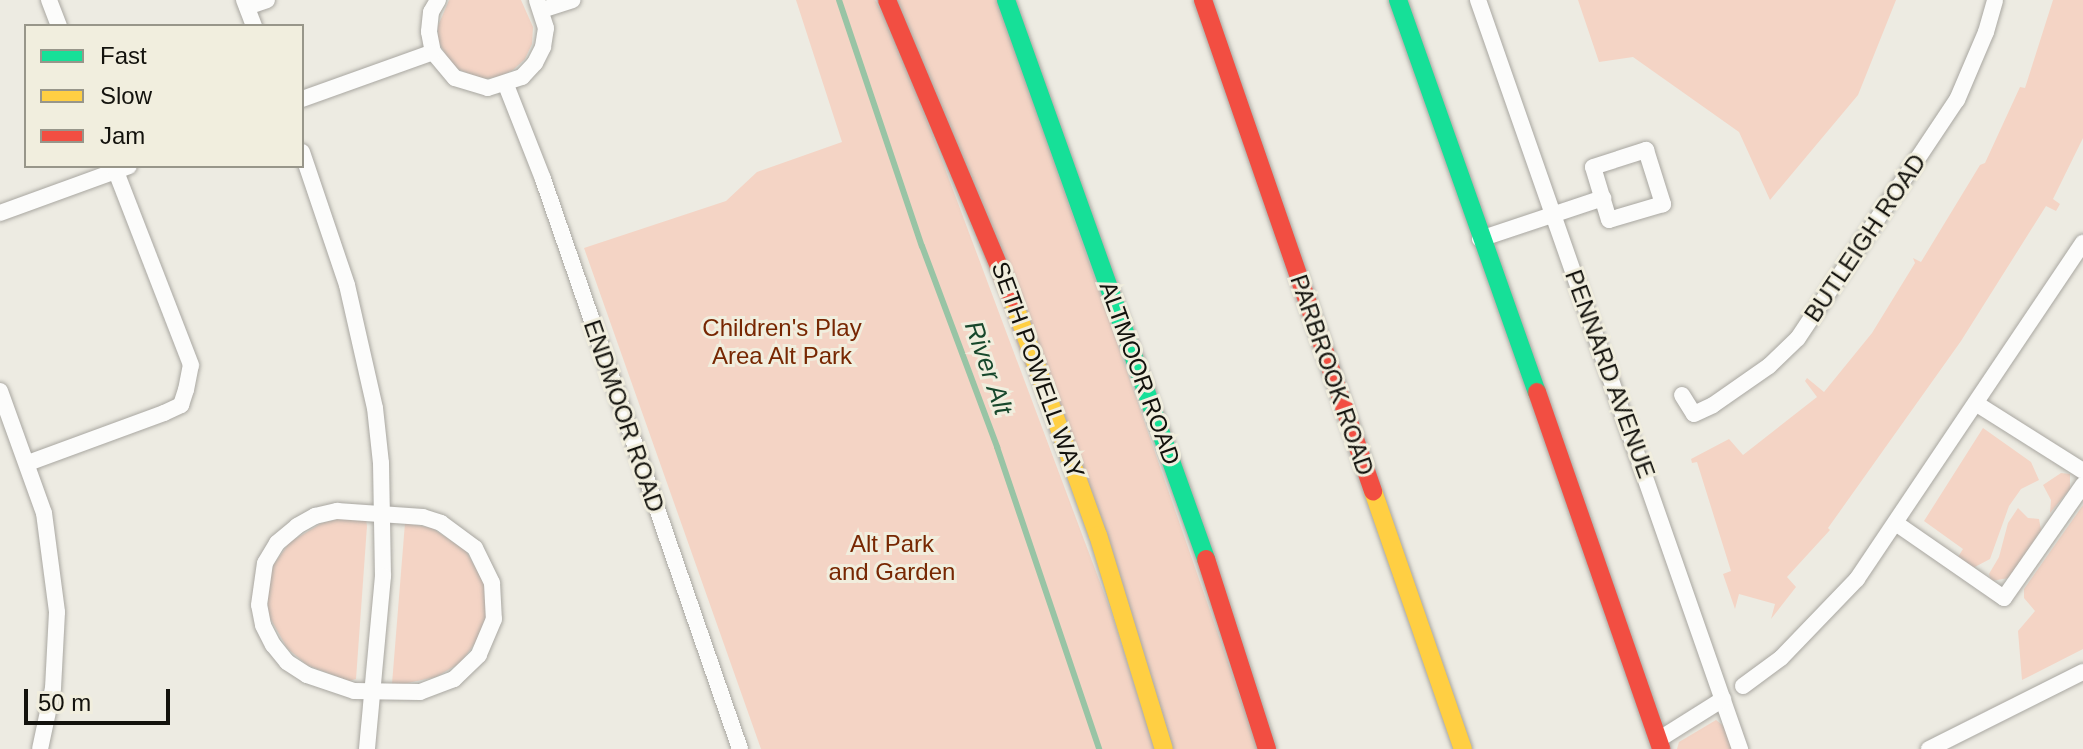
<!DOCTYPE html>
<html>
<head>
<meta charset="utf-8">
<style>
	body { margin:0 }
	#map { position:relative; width:2083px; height:749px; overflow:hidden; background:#edebe2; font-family:Arial,sans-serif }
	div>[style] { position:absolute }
	.green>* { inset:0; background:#f4d4c5 }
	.stream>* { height:6px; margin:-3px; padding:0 3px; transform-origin:3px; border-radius:3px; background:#98c4a5 }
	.roads { filter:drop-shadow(0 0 2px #a9a7a1) drop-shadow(0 0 2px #a9a7a1) }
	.street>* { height:16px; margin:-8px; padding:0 8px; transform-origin:8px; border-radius:8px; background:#fcfcfb }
	.fast>* { height:18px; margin:-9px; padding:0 9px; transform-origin:9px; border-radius:9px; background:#16e098 }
	.slow>* { height:18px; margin:-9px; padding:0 9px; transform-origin:9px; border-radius:9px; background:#ffcf43 }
	.jam>* { height:18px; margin:-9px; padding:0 9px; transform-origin:9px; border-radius:9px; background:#f24e42 }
	span { translate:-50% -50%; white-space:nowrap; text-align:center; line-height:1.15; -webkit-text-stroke:6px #f1eede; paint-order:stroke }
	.street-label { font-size:24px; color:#13120d }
	.park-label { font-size:24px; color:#772702 }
	.water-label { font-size:26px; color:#17482c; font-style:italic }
	.legend { position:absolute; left:24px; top:24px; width:280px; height:144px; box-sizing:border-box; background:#f1eede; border:2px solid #98968a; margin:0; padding:10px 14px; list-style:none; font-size:24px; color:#13120d }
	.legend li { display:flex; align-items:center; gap:16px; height:40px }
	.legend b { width:40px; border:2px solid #98968a }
	.scale { position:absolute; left:24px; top:689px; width:146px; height:36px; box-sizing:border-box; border:4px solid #13120d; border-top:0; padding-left:10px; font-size:24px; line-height:28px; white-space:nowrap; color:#13120d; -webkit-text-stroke:6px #f1eede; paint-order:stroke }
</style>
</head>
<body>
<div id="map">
	<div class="green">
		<i style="clip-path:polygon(449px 0,521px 0,533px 27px,532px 44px,525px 59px,513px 70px,498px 77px,482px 79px,453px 67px,438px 41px,438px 26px)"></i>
		<i style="clip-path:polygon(796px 0,875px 0,895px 35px,1110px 609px,1155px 749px,761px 749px,584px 248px,726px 201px,757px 172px,842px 142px)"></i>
		<i style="clip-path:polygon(887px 0,998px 0,1258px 749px,1164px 749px,1145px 682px)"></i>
		<i style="clip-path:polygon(1578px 0,1896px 0,1858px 95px,1770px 200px,1739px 132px,1633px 57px,1599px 62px)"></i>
		<i style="clip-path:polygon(2053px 0,2083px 0,2083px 138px,2053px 199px,2060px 204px,2056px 211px,2046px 206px,1961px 341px,1828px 528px,1830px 530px,1787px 577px,1796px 587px,1771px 619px,1775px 604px,1739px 594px,1735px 609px,1723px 574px,1731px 571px,1697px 462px,1692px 463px,1691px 459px,1729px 439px,1743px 455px,1817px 397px,1805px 381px,1807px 378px,1824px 392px,1872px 333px,1915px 263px,1913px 258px,1921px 262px,1980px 165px,1985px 163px,2020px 87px,2025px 88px)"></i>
		<i style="clip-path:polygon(1983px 428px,2031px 462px,2039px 480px,2021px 489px,2009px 506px,1990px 559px,1971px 569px,1958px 557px,1963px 549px,1924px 521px)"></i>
		<i style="clip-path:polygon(2061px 473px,2070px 474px,2070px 489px,2050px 513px,2051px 500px,2043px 485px)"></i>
		<i style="clip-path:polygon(2083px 505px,2083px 649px,2022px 680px,2018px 631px,2035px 611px,2024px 598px,2024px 589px)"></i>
		<i style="clip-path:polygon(2018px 508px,2028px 518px,2039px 519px,2041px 530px,2009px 578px,1991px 581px,1989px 574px,1999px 557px,2008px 523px)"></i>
		<i style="clip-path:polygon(343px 518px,366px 520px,367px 526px,356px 679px,349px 681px,307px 665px,287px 648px,269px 616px,266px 588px,274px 564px,290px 542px,322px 523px)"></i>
		<i style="clip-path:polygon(405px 523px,432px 528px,466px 551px,484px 583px,487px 614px,476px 642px,460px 663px,436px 677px,398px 685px,392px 684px)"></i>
		<i style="clip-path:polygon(1716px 720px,1725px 727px,1732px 749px,1677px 749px,1679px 742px)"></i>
	</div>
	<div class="stream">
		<i style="left:839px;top:0;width:260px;rotate:71.4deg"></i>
		<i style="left:922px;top:246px;width:215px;rotate:69.5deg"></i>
		<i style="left:997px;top:447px;width:319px;rotate:71.3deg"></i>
	</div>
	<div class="roads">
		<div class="street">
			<i style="left:49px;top:0;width:28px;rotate:69deg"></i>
			<i style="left:244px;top:0;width:28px;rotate:69deg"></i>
			<i style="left:438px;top:0;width:14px;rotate:120deg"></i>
			<i style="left:431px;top:12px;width:20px;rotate:96deg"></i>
			<i style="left:429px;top:32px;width:20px;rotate:79deg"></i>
			<i style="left:433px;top:52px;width:34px;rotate:50deg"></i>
			<i style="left:455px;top:78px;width:34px;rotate:17deg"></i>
			<i style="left:488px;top:88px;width:36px;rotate:-18deg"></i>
			<i style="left:522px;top:77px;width:19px;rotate:-47deg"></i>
			<i style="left:535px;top:63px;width:18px;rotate:-63deg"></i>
			<i style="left:543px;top:47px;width:19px;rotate:-81deg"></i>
			<i style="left:546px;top:28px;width:29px;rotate:-108deg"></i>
			<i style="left:1478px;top:0;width:794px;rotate:70.72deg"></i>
			<i style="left:247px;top:7px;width:21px;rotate:-19deg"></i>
			<i style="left:542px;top:10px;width:32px;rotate:-18deg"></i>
			<i style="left:506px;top:85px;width:101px;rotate:68.5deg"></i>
			<i style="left:543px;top:179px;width:603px;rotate:70.93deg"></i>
			<i style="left:302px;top:99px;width:139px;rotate:-19.7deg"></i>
			<i style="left:1646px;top:150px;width:57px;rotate:72.5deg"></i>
			<i style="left:1663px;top:204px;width:56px;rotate:163.5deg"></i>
			<i style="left:1609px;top:220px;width:55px;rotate:-106.8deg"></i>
			<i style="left:1593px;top:167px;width:56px;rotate:-17.8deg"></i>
			<i style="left:302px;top:152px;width:140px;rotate:71.3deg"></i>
			<i style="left:347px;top:285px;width:126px;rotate:77.2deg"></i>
			<i style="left:375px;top:408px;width:55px;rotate:83.8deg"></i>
			<i style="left:381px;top:463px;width:113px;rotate:89deg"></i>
			<i style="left:383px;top:576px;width:174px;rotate:95.3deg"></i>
			<i style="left:0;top:213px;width:137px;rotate:-20deg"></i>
			<i style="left:1480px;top:239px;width:130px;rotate:-18.4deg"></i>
			<i style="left:0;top:391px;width:130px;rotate:70.2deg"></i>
			<i style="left:44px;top:513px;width:100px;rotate:82.5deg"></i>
			<i style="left:57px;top:612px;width:76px;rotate:93deg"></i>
			<i style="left:53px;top:688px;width:62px;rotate:102deg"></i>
			<i style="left:1682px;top:395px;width:22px;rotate:58deg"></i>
			<i style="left:1694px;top:414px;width:21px;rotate:-25deg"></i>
			<i style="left:1713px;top:405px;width:68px;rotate:-34.9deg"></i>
			<i style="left:1769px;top:366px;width:40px;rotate:-44deg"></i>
			<i style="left:1798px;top:338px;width:286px;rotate:-56.3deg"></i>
			<i style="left:1957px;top:100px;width:74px;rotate:-66.9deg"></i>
			<i style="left:1986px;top:32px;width:33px;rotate:-74deg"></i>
			<i style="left:1977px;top:404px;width:125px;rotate:32.3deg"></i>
			<i style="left:28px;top:463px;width:145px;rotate:-20.2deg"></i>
			<i style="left:164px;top:413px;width:19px;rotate:-25deg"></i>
			<i style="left:181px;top:405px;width:16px;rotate:-72deg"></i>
			<i style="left:186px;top:390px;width:25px;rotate:-79deg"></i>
			<i style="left:191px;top:365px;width:213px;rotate:-111.2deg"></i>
			<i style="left:337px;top:511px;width:86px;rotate:4deg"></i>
			<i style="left:423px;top:517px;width:19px;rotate:18deg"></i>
			<i style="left:441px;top:523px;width:42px;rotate:36.3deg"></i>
			<i style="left:475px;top:548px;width:39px;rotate:64deg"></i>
			<i style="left:492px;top:583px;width:36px;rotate:87deg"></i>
			<i style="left:494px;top:619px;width:39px;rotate:113deg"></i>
			<i style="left:479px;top:655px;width:35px;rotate:136deg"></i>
			<i style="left:454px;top:679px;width:36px;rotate:159deg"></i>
			<i style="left:420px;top:692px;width:66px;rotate:-179.1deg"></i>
			<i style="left:354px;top:691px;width:50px;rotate:-161.2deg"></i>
			<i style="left:307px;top:675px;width:24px;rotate:-147deg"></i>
			<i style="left:287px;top:662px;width:22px;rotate:-129deg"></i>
			<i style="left:273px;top:645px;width:22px;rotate:-117deg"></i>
			<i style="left:263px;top:625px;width:20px;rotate:-101deg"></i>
			<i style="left:259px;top:605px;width:42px;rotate:-81.9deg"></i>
			<i style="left:265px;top:563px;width:23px;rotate:-59deg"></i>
			<i style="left:277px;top:543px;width:26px;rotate:-40deg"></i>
			<i style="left:297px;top:526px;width:21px;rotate:-29deg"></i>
			<i style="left:315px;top:516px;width:23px;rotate:-13deg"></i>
			<i style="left:1897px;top:524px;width:130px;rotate:34.7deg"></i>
			<i style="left:2004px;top:598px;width:138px;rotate:-55deg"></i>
			<i style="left:1743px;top:686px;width:47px;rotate:-36.4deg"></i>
			<i style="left:1781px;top:658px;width:110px;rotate:-46.1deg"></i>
			<i style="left:1857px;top:579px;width:405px;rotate:-56.1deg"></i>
			<i style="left:1658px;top:740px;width:77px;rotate:-32.2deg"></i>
			<i style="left:1929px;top:749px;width:172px;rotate:-26.6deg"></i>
		</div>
		<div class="fast">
			<i style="left:1006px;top:0;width:594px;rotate:70.31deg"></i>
			<i style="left:1398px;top:0;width:416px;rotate:70.5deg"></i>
		</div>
		<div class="slow">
			<i style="left:1012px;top:298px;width:252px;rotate:70.1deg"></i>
			<i style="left:1098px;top:535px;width:224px;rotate:72.9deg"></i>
			<i style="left:1373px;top:491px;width:273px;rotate:70.8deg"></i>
		</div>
		<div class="jam">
			<i style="left:887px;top:0;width:323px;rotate:67.2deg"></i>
			<i style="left:1203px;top:0;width:520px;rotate:70.9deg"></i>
			<i style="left:1537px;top:392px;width:378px;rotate:70.8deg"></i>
			<i style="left:1206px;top:559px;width:200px;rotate:72.2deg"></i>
		</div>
	</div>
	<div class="street-label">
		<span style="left:1865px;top:238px;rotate:-56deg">BUTLEIGH ROAD</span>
		<span style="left:1038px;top:370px;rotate:70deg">SETH POWELL WAY</span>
		<span style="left:1140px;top:373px;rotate:70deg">ALTMOOR ROAD</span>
		<span style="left:1610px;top:374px;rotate:70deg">PENNARD AVENUE</span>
		<span style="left:1332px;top:375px;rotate:71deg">PARBROOK ROAD</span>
		<span style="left:624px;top:416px;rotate:71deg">ENDMOOR ROAD</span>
	</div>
	<div class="park-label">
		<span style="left:782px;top:342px">Children's Play<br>Area Alt Park</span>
		<span style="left:892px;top:558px">Alt Park<br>and Garden</span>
	</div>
	<div class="water-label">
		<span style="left:988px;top:368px;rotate:71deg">River Alt</span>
	</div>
	<ul class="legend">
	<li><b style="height:10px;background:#16e098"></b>Fast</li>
	<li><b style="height:10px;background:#ffcf43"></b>Slow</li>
	<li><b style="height:10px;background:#f24e42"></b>Jam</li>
	</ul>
	<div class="scale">50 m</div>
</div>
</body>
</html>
